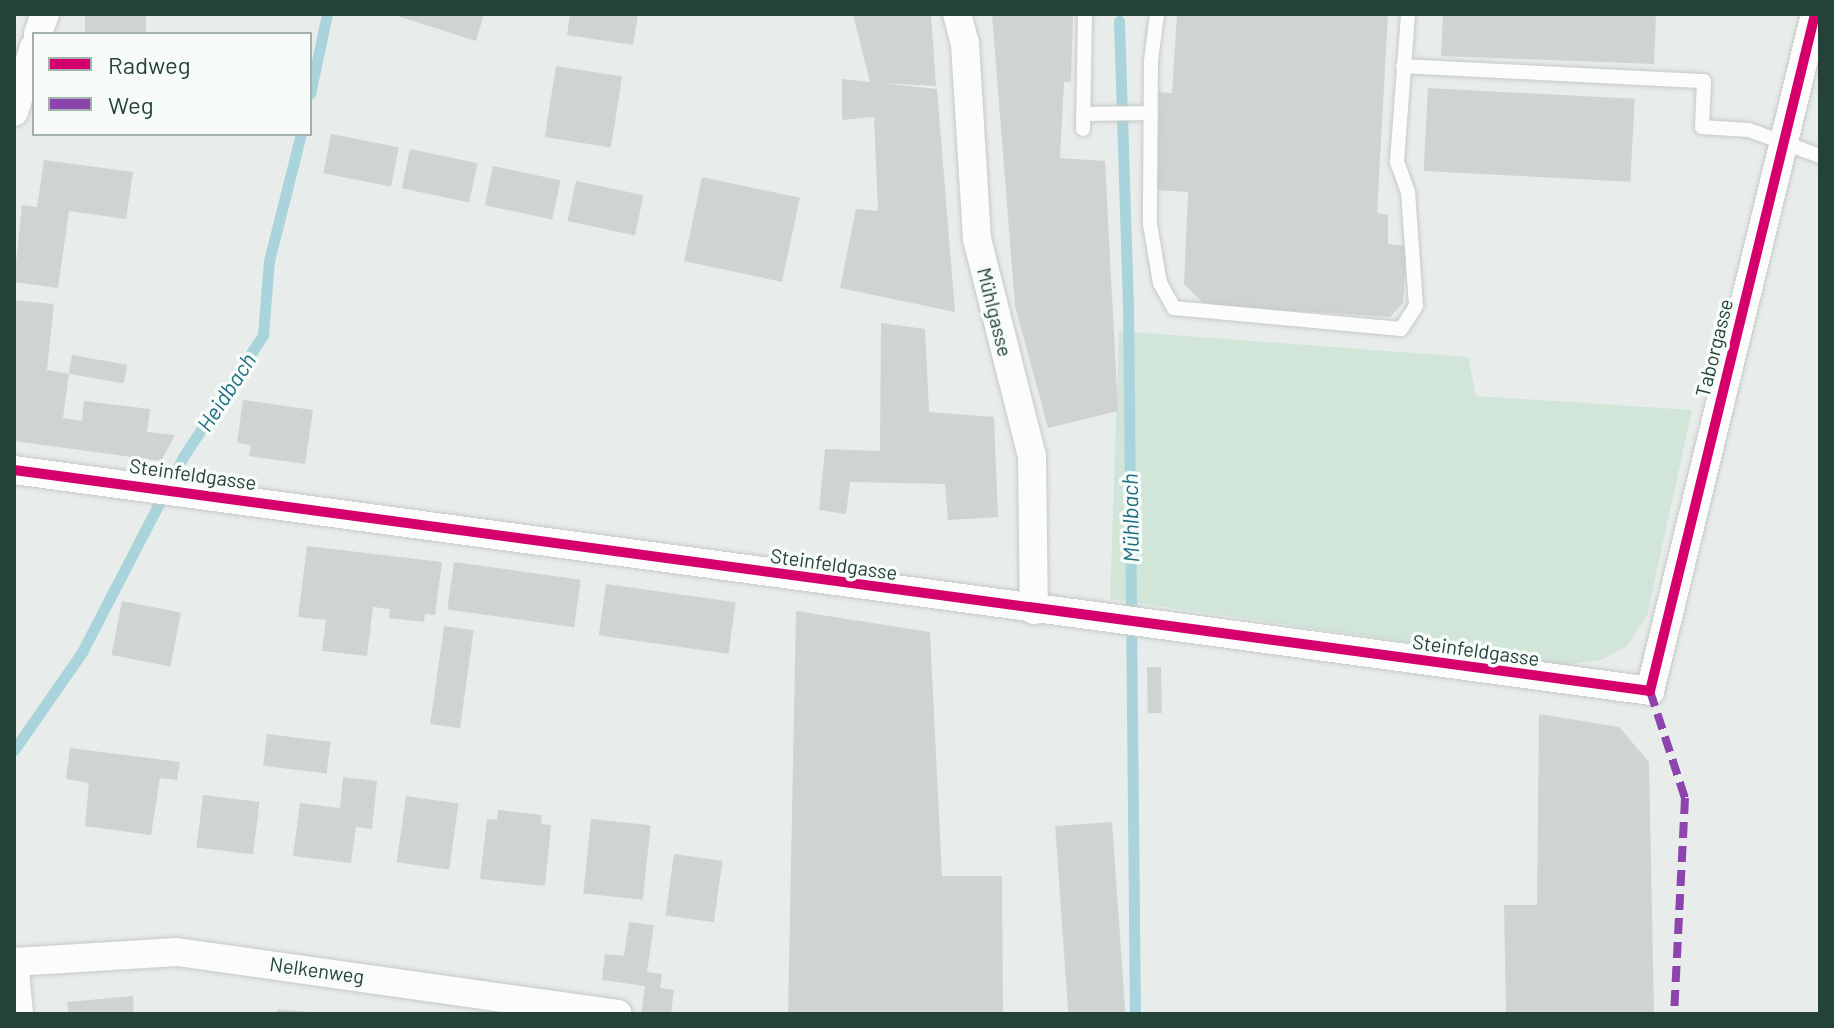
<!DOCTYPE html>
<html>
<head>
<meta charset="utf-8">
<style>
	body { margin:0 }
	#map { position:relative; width:1834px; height:1028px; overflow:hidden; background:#e8edeb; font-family:Barlow,sans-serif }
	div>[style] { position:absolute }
	.green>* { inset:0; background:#d1e6d8 }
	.stream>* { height:11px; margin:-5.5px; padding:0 5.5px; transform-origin:5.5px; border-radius:5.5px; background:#a9d4db }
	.building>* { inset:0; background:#cfd4d2; transform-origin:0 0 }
	.roads { filter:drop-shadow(0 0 2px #c5cac8) drop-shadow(0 0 2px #c5cac8) }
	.service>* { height:14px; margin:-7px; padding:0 7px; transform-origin:7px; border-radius:7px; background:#fcfcfc }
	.minor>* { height:28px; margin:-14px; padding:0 14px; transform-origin:14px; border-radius:14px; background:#fcfcfc }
	.quiet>* { height:8px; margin-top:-4px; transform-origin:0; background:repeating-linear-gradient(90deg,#8e44ad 0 16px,transparent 0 24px) }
	.cycleway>* { height:10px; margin:-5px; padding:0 5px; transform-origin:5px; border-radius:5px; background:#d6006c }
	span { translate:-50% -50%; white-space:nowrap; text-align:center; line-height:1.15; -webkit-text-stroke:7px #f7fbf9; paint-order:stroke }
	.street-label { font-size:20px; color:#24423a }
	.water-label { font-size:22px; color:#1c6f80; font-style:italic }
	.frame { position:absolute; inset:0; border:16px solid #24423a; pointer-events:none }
	.legend { position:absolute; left:32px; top:32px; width:280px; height:104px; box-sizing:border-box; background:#f7fbf9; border:2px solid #a3b1ad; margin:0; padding:10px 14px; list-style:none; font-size:24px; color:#24423a }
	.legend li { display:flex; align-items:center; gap:16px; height:40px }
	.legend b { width:40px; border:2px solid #a3b1ad }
</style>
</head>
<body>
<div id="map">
	<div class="green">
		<i style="clip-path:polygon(1119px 331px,1468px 357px,1476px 396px,1692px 410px,1647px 616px,1626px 647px,1601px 660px,1565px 665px,1110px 599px)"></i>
	</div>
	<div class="stream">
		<i style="left:1119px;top:21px;width:282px;rotate:88.2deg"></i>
		<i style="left:1128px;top:303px;width:711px;rotate:89.44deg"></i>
		<i style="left:310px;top:94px;width:82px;rotate:-78deg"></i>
		<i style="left:14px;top:750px;width:119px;rotate:-55.2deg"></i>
		<i style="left:82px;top:652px;width:220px;rotate:-62.6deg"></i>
		<i style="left:183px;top:457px;width:146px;rotate:-56.7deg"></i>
		<i style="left:263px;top:335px;width:74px;rotate:-85.4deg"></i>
		<i style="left:269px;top:261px;width:131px;rotate:-75.9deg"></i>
	</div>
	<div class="building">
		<i style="left:85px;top:14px;width:61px;height:20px"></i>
		<i style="clip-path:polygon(391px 14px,484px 14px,476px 41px)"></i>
		<i style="clip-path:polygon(570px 14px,638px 14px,633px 45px,567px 35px)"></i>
		<i style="clip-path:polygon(853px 14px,931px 14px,936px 86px,880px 83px,937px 89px,955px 312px,840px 288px,856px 209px,878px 211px,874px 117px,842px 120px,842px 79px,870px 82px)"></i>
		<i style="clip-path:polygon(992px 14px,1073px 14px,1071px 82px,1064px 82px,1060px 158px,1105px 161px,1118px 411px,1048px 428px,1015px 306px)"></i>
		<i style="clip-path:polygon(1177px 14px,1388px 14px,1377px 213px,1388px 215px,1388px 244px,1407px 246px,1403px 303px,1390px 317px,1205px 305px,1184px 284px,1188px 192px,1157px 190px,1159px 92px,1172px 93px)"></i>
		<i style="clip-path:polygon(1443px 14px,1656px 14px,1654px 64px,1441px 56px)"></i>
		<i style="left:556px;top:66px;width:67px;height:72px;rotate:9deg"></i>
		<i style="left:1428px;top:88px;width:207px;height:83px;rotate:3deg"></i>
		<i style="left:331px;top:134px;width:69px;height:40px;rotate:11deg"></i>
		<i style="left:410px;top:149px;width:69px;height:40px;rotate:12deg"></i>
		<i style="clip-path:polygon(44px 160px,133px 172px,126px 219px,69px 211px,58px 288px,14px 282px,22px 205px,37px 207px)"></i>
		<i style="left:493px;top:166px;width:69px;height:40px;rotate:12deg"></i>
		<i style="left:702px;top:177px;width:100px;height:86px;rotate:12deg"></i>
		<i style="left:576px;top:181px;width:69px;height:41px;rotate:12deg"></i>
		<i style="clip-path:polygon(14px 300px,54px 304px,47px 370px,69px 374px,63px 418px,82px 421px,84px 401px,150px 409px,147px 432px,175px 435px,161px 461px,14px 441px)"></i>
		<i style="clip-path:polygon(881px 323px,925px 329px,929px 412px,994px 417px,998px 517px,948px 520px,945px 484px,850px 482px,846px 514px,819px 510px,825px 449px,880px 451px)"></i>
		<i style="left:72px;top:355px;width:56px;height:19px;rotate:10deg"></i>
		<i style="clip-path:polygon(243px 400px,313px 410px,305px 464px,249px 456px,251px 445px,237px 443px)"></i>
		<i style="clip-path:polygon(307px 546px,442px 562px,435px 615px,425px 614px,424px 622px,389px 618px,390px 609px,373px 607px,367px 656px,322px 651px,326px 620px,298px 617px)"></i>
		<i style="left:454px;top:562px;width:128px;height:48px;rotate:8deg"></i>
		<i style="left:606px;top:584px;width:131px;height:52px;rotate:8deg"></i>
		<i style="left:122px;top:601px;width:60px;height:55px;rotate:11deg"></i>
		<i style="clip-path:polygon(796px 611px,930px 632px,942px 876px,1002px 876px,1003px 1014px,788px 1014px)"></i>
		<i style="left:444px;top:626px;width:30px;height:99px;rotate:8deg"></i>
		<i style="left:1161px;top:667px;width:46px;height:14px;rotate:89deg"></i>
		<i style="clip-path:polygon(1539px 714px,1619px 727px,1649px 762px,1654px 1014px,1506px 1014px,1504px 905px,1537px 905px)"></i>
		<i style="left:267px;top:734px;width:64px;height:32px;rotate:7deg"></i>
		<i style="clip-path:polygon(70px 748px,180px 762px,177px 780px,160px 778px,151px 835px,85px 826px,89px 783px,66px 779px)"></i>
		<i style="clip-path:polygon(343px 777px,377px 781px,372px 829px,356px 827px,351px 863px,293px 856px,300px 803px,340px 808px)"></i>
		<i style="left:203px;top:795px;width:57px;height:53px;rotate:7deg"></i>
		<i style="left:406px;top:796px;width:53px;height:67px;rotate:8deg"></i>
		<i style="clip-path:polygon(498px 810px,542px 815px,541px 824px,551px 825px,545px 886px,480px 879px,487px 819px,497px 820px)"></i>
		<i style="left:591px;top:819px;width:60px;height:75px;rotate:6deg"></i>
		<i style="left:1112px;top:822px;width:192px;height:57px;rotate:86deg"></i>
		<i style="left:674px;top:854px;width:49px;height:62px;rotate:8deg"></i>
		<i style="clip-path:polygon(629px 922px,654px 925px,647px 972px,662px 974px,660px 988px,674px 990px,671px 1014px,641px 1014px,645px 986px,602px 980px,605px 954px,624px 956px)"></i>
		<i style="clip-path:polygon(133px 996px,134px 1014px,68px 1014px,67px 1002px)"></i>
		<i style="clip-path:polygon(278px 1009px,308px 1012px,308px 1014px,277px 1014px)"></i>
	</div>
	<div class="roads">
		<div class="service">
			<i style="left:1157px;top:14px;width:47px;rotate:97.3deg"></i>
			<i style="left:1151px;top:61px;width:163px;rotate:90.4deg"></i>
			<i style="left:1150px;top:224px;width:60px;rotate:80.4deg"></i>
			<i style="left:1160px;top:283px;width:29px;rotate:61deg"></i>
			<i style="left:1174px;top:308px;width:228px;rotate:5.3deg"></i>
			<i style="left:1401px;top:329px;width:27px;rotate:-57deg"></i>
			<i style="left:1416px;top:306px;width:114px;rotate:-94deg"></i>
			<i style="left:1408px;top:192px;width:33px;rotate:-110deg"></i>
			<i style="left:1397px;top:161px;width:147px;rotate:-85.7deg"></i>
			<i style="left:1403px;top:66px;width:301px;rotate:2.9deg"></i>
			<i style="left:1704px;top:81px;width:46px;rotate:92.5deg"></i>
			<i style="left:1702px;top:127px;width:47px;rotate:3.7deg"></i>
			<i style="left:1749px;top:130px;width:76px;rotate:20.1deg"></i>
			<i style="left:1083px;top:114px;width:68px;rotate:-0.8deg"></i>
			<i style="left:1083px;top:129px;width:115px;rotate:-89deg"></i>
		</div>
		<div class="minor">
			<i style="left:957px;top:14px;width:30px;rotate:75deg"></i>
			<i style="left:965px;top:43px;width:196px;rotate:86.5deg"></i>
			<i style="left:977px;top:239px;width:224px;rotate:75.8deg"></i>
			<i style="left:1032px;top:456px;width:154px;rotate:89.3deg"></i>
			<i style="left:38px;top:34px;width:21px;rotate:-71deg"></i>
			<i style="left:14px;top:112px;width:68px;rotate:-72.9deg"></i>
			<i style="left:14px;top:470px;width:1651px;rotate:7.69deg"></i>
			<i style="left:1650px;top:691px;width:697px;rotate:-76.3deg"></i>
			<i style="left:14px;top:961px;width:53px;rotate:84.6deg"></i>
			<i style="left:14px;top:962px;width:163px;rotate:-3.5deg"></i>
			<i style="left:177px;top:952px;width:445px;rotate:8deg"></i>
		</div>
	</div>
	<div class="quiet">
		<i style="left:1650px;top:691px;width:113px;rotate:71.9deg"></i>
		<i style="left:1685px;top:798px;width:216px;rotate:92.9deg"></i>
	</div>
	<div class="cycleway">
		<i style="left:14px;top:470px;width:1651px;rotate:7.69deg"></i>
		<i style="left:1650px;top:691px;width:697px;rotate:-76.3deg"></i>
	</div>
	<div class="street-label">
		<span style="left:995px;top:312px;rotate:76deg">Mühlgasse</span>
		<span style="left:1714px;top:348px;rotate:-76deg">Taborgasse</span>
		<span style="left:193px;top:474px;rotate:8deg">Steinfeldgasse</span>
		<span style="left:834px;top:564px;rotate:8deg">Steinfeldgasse</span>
		<span style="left:1476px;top:650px;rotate:8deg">Steinfeldgasse</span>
		<span style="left:317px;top:970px;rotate:8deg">Nelkenweg</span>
	</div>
	<div class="water-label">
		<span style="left:226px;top:392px;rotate:-57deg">Heidbach</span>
		<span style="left:1130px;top:518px;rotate:-91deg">Mühlbach</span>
	</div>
	<div class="frame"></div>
	<ul class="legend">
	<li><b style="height:10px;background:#d6006c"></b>Radweg</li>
	<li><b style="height:10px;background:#8e44ad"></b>Weg</li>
	</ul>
</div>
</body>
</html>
